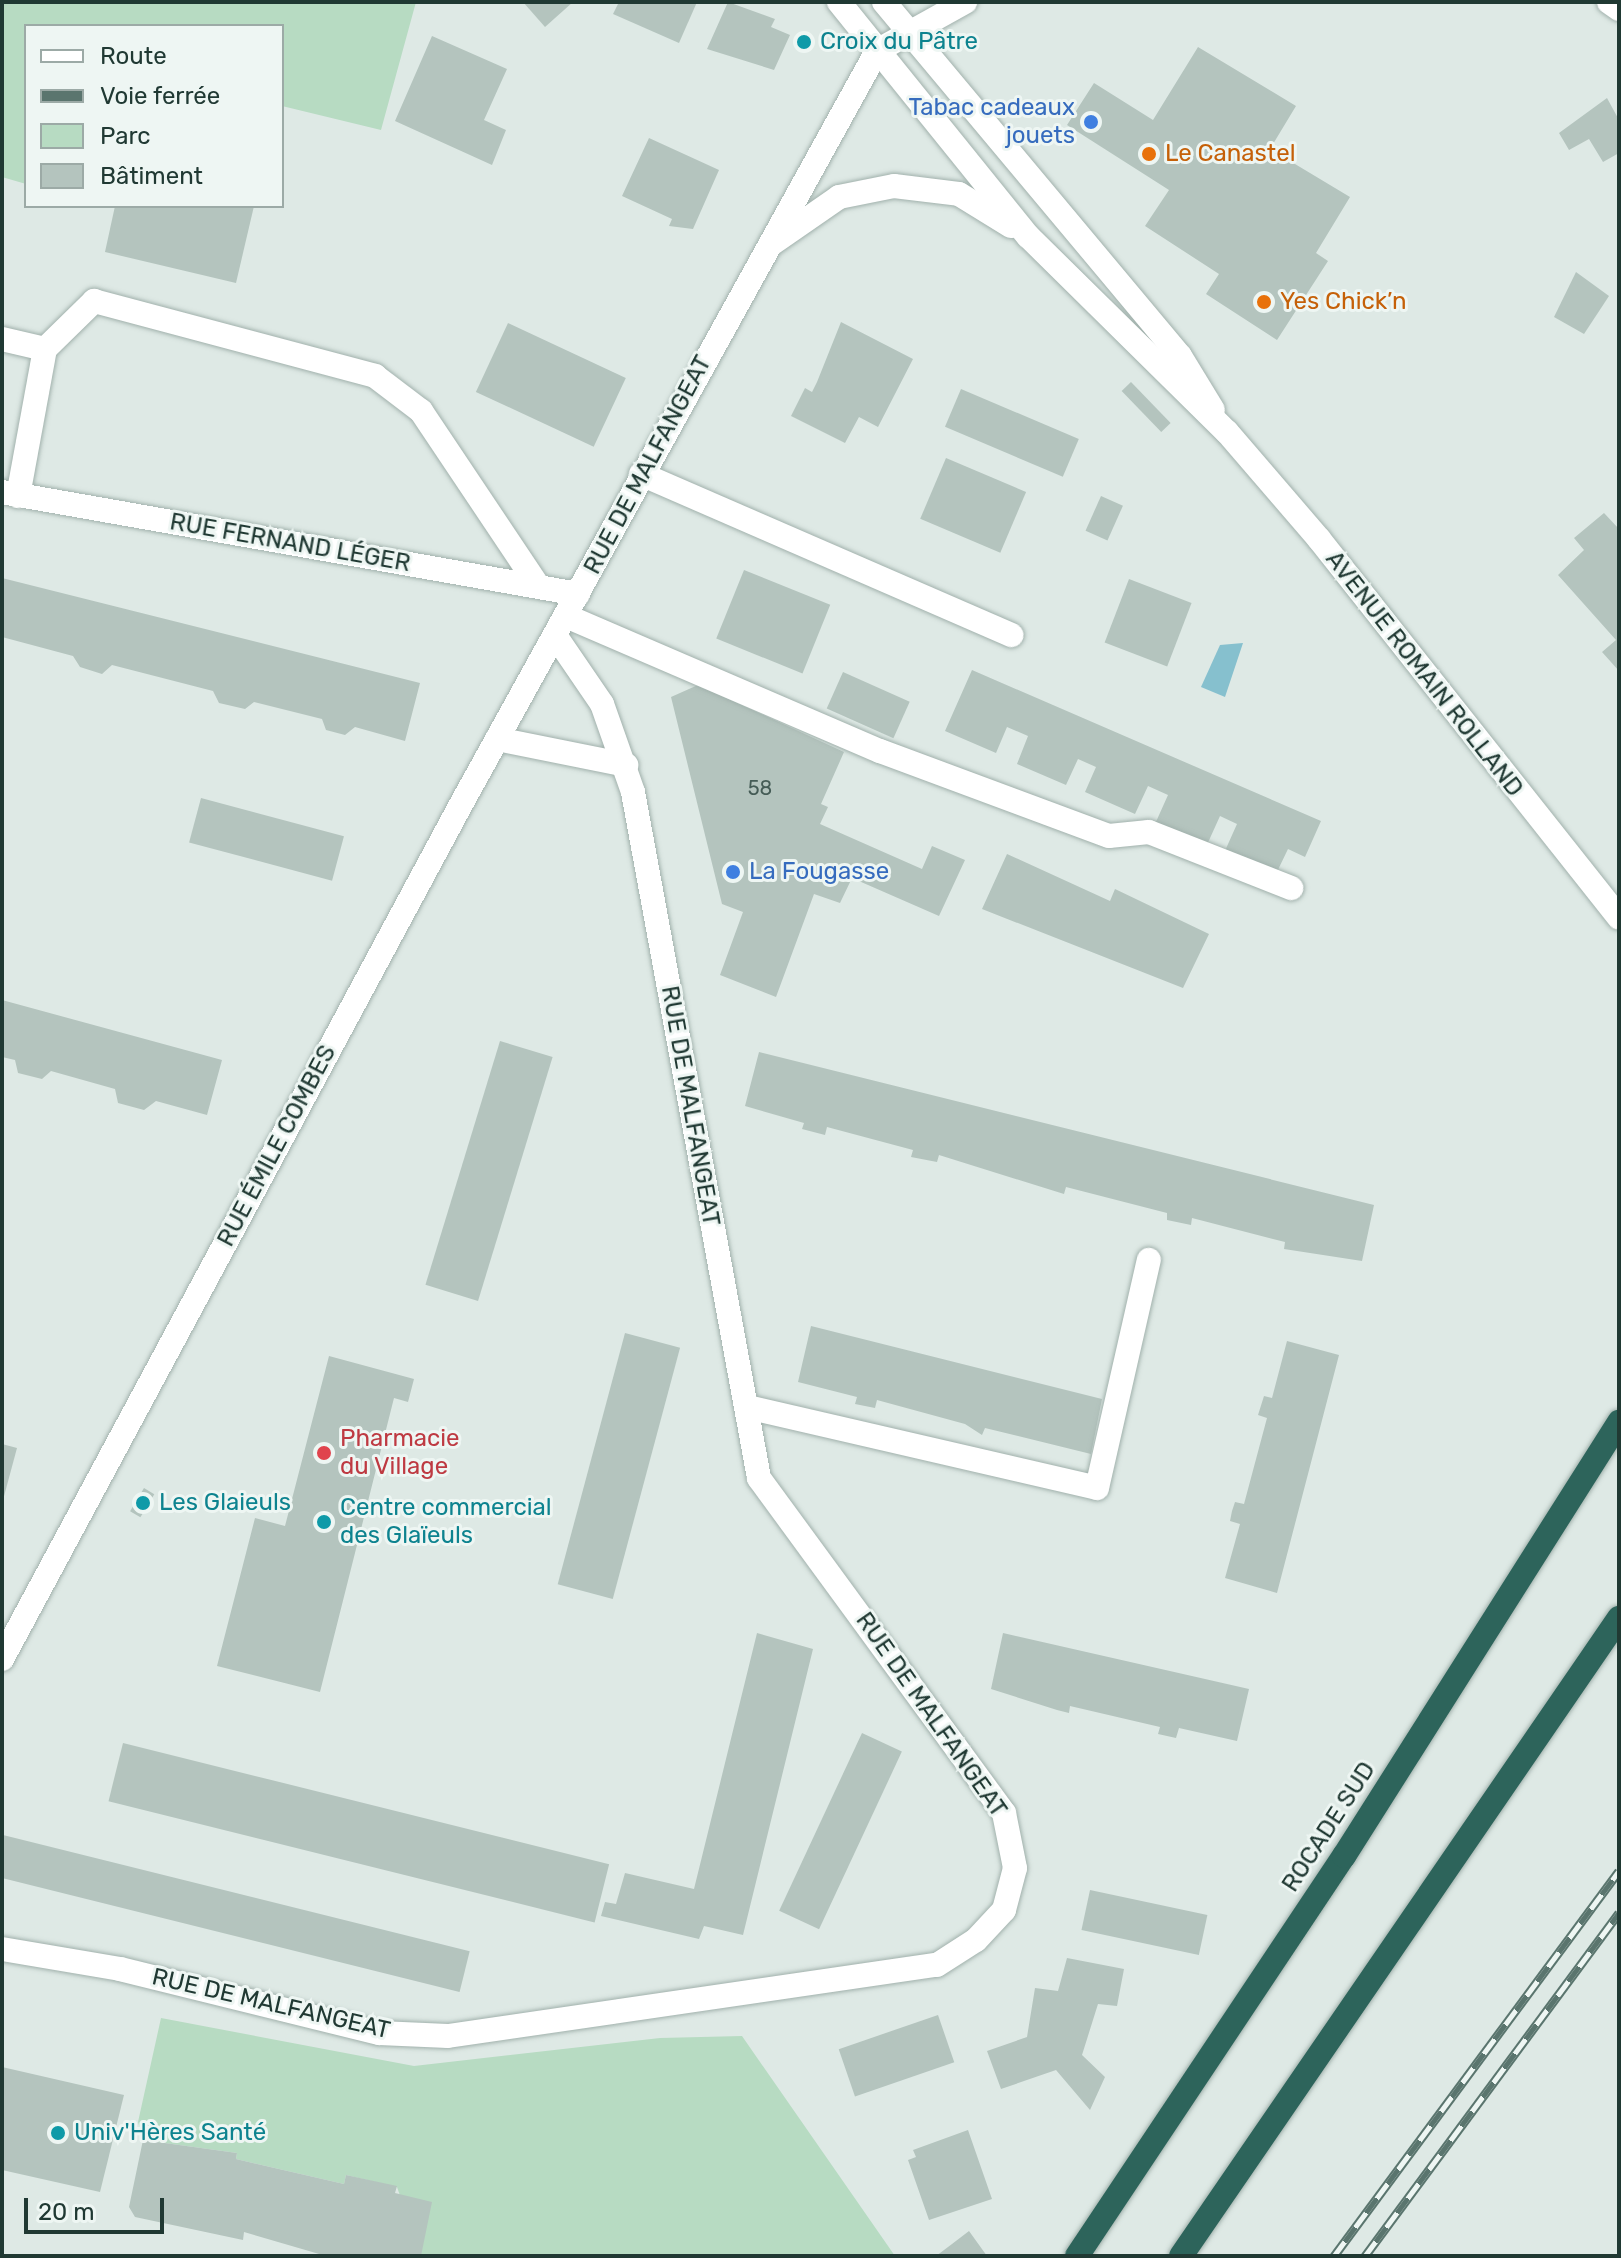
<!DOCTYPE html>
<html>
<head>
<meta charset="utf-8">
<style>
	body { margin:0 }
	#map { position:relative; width:1621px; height:2258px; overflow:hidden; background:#dee9e5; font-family:Rubik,sans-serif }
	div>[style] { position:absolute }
	.green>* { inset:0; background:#b7dbc2 }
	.water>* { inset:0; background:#86c0ce }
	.building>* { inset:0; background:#b4c4be; transform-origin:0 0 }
	.roads { filter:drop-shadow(0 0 2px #a1b1ac) drop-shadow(0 0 2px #a1b1ac) }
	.minor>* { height:24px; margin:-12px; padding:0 12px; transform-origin:12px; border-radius:12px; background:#fff }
	.highway>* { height:24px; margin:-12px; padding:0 12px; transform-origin:12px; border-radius:12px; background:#2d645b }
	.rail>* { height:9px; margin-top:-4.5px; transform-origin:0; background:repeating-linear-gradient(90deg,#eef6f3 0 18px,#5a756e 0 36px); box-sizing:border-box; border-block:2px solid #5a756e }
	.dots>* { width:22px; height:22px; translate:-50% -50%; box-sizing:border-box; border:4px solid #eef6f3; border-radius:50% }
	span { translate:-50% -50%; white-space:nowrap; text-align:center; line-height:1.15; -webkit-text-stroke:6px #eef6f3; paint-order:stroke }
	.number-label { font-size:20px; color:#455c56 }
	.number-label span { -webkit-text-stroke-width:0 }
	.culture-label { font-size:24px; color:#0d838f }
	.left { translate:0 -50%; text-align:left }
	.shop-label { font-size:24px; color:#366cbe }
	.right { translate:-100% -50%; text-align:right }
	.food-label { font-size:24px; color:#c56008 }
	.street-label { font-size:24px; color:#203933 }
	.health-label { font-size:24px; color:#be3a42 }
	.frame { position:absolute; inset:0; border:4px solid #203933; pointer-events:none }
	.legend { position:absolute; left:24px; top:24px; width:260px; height:184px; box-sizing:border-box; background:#eef6f3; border:2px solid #9caaa6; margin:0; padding:10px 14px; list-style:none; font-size:24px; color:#203933 }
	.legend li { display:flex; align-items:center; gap:16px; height:40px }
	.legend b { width:40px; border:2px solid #9caaa6 }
	.scale { position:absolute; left:24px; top:2198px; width:140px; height:36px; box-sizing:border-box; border:4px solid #203933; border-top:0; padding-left:10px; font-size:24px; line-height:28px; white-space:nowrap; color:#203933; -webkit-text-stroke:6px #eef6f3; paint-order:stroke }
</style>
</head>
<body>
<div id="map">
	<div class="green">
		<i style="clip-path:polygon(2px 2px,416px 2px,381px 130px,282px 106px,282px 26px,26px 26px,26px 184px,2px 177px)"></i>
		<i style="clip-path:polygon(161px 2018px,414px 2066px,660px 2038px,742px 2036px,895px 2256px,421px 2256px,397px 2187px,346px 2175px,344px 2184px,236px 2159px,237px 2153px,143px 2140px,138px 2122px)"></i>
	</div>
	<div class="water">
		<i style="clip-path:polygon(1243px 643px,1225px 697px,1201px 687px,1220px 645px)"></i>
	</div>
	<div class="building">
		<i style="clip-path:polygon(523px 2px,573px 2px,545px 27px)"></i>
		<i style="clip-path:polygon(619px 2px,697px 2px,679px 43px,613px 14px)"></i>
		<i style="clip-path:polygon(728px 2px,775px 19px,771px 27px,790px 35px,774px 70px,707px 49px)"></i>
		<i style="clip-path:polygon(432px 36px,507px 69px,484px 120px,506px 130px,492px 165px,395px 121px)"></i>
		<i style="clip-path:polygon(1198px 47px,1296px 106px,1270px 149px,1350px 197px,1316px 253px,1328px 261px,1277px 340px,1206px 294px,1219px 274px,1145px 226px,1169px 190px,1067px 125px,1094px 83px,1153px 120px)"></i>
		<i style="clip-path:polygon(1607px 98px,1619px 120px,1619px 153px,1603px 162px,1589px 139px,1569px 150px,1559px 133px)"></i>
		<i style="clip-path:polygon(649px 138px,719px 170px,693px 229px,669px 226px,672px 219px,622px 196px)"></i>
		<i style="clip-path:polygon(115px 206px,254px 206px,236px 283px,105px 252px)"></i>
		<i style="clip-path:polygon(1576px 272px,1609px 296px,1584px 334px,1554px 317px)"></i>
		<i style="clip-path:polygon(841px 322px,913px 359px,878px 427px,859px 417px,845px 443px,791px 416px,805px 388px,812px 392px,817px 382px)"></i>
		<i style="left:508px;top:323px;width:130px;height:76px;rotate:25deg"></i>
		<i style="left:1131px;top:382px;width:57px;height:13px;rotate:46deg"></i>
		<i style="left:961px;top:389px;width:128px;height:41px;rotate:23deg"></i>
		<i style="left:946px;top:458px;width:87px;height:66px;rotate:23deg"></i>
		<i style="left:1101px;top:496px;width:24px;height:38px;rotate:24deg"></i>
		<i style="clip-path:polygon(1604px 513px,1619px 529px,1619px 671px,1602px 652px,1616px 640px,1558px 575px,1584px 550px,1574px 538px)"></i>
		<i style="left:744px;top:570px;width:93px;height:74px;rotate:22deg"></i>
		<i style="clip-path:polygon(2px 578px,420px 683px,405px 741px,355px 727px,345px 735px,326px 730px,322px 719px,254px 702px,245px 709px,219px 703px,213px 691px,112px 665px,102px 674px,80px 667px,73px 656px,2px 637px)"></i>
		<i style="left:1129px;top:579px;width:67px;height:68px;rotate:21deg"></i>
		<i style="clip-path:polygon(972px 670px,1321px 821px,1305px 857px,1288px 849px,1275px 876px,1224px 853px,1237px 824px,1220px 816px,1206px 847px,1155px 824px,1168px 795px,1148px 786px,1135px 814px,1085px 792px,1096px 767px,1078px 759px,1066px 785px,1017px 764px,1028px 736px,1007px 727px,996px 753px,945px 731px)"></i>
		<i style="left:843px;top:672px;width:73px;height:40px;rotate:24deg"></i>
		<i style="clip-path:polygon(698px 685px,844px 752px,821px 804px,828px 807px,820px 824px,922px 869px,932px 846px,965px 860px,939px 916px,852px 878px,840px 903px,814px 894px,776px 997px,720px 975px,743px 912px,722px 904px,671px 697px)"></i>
		<i style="left:201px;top:798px;width:148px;height:46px;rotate:15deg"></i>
		<i style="clip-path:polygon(1007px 854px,1110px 901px,1115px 889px,1209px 934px,1183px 988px,982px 909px)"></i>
		<i style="clip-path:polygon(2px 1000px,222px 1060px,207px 1115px,156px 1101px,144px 1110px,118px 1103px,115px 1089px,51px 1071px,42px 1079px,18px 1073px,15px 1060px,2px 1057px)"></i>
		<i style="left:500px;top:1041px;width:55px;height:255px;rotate:17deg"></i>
		<i style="clip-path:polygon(759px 1052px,1374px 1205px,1362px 1261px,1284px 1249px,1285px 1242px,1192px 1218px,1191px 1225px,1167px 1220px,1167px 1213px,1066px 1187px,1064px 1194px,939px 1155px,937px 1162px,911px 1157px,913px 1150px,827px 1127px,825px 1135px,802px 1129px,804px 1123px,745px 1106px)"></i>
		<i style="clip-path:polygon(811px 1326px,1102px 1399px,1091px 1454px,985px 1428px,982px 1435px,965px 1424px,877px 1400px,875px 1408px,855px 1404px,857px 1397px,798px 1382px)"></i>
		<i style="left:625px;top:1333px;width:57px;height:260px;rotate:15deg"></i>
		<i style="clip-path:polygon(1287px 1341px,1339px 1355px,1277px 1593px,1225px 1578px,1240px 1524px,1230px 1521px,1232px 1511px,1235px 1502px,1244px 1504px,1267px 1418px,1258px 1415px,1264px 1396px,1272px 1398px)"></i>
		<i style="clip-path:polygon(329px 1356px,414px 1379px,408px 1402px,394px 1398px,320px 1692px,217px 1666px,255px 1518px,285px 1526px)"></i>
		<i style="clip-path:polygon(2px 1444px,17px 1448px,3px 1500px,2px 1499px)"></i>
		<i style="left:144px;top:1488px;width:12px;height:27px;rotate:31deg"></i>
		<i style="clip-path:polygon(757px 1633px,813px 1649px,743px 1935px,704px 1926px,699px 1939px,601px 1916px,605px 1902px,616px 1904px,625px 1873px,694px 1889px)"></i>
		<i style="clip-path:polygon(1003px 1633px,1249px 1689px,1237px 1741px,1179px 1728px,1176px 1738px,1158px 1734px,1160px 1727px,1070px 1706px,1069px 1713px,1057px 1710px,991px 1689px)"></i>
		<i style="left:862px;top:1733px;width:44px;height:196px;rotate:25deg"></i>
		<i style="left:123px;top:1743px;width:501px;height:60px;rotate:14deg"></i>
		<i style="left:3px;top:1835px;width:481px;height:42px;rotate:14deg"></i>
		<i style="left:1090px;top:1890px;width:120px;height:41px;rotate:12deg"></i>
		<i style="clip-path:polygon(1067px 1958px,1124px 1969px,1117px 2006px,1098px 2004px,1082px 2055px,1105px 2077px,1090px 2110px,1056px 2070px,1001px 2089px,987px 2051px,1027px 2037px,1035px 1988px,1058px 1991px)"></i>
		<i style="left:938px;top:2015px;width:50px;height:105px;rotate:71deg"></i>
		<i style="clip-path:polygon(2px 2067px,124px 2095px,100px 2192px,2px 2170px)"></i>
		<i style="clip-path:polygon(968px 2130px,992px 2199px,929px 2220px,908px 2160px,916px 2157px,913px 2150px)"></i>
		<i style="clip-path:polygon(143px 2140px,237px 2153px,236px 2159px,344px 2184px,346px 2175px,397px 2186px,395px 2193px,432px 2202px,421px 2256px,326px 2256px,244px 2232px,243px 2240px,135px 2217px,129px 2207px)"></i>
		<i style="clip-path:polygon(969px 2231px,987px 2256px,936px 2256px,952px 2244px)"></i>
	</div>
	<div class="roads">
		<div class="minor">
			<i style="left:839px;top:2px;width:301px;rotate:51.1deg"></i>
			<i style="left:1028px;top:236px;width:279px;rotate:44.6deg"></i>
			<i style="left:1227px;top:432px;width:141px;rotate:49.3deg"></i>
			<i style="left:1319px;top:539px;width:483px;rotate:51.6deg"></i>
			<i style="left:884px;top:2px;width:461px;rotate:50.1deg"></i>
			<i style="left:1180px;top:356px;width:63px;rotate:58.6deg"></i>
			<i style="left:1609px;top:2px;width:12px;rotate:35deg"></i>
			<i style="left:770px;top:245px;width:84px;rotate:-34.8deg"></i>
			<i style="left:839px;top:197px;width:56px;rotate:-11.3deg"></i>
			<i style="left:894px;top:186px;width:65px;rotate:7deg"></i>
			<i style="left:959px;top:194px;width:61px;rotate:31.6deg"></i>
			<i style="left:2px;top:339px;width:44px;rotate:13.1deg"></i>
			<i style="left:45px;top:349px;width:69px;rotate:-44.4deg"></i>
			<i style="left:94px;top:301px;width:291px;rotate:14.9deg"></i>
			<i style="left:375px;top:376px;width:58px;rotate:37.3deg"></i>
			<i style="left:421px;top:411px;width:205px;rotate:56.2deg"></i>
			<i style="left:641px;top:474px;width:404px;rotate:23.5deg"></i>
			<i style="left:2px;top:492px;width:585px;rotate:10.04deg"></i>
			<i style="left:18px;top:496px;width:149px;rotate:-79.6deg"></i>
			<i style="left:566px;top:616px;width:342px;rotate:23.3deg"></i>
			<i style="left:880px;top:751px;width:244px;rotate:20.4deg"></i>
			<i style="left:1109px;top:836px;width:40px;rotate:-5.7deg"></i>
			<i style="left:1149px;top:832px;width:153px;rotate:21.5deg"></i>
			<i style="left:497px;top:739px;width:132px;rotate:11.4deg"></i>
			<i style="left:747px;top:1407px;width:359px;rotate:13deg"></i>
			<i style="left:1097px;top:1488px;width:234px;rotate:-77.2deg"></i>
			<i style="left:2px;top:1659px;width:966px;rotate:-61.76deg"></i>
			<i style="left:459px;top:808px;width:865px;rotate:-61.09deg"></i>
			<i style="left:877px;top:51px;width:101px;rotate:-29.1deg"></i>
			<i style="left:2px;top:1949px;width:120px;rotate:9.6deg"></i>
			<i style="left:120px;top:1969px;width:267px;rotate:13.9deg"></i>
			<i style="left:379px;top:2033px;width:69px;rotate:2.5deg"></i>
			<i style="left:448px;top:2036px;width:494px;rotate:-8.3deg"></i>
			<i style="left:937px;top:1965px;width:46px;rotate:-32.7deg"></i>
			<i style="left:976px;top:1940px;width:41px;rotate:-47deg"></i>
			<i style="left:1004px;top:1910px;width:43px;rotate:-75.3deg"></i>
			<i style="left:1015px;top:1868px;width:56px;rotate:-101.3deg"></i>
			<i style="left:1004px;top:1813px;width:415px;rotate:-126.2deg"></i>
			<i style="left:759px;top:1478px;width:697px;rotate:-100.41deg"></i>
			<i style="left:633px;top:792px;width:93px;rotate:-109.4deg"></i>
			<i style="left:602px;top:704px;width:83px;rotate:-124.3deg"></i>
		</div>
		<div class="highway">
			<i style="left:1077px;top:2256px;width:481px;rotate:-56.3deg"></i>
			<i style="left:1344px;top:1856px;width:514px;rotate:-57.64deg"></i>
			<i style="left:1181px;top:2256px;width:774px;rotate:-55.53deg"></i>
		</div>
	</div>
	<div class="rail">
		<i style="left:1334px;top:2256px;width:479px;rotate:-53.5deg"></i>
		<i style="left:1365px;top:2256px;width:427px;rotate:-53.5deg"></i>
	</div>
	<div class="dots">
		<i style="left:804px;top:42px;background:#0f9aa8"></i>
		<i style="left:1091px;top:122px;background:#3f7fe0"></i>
		<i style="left:1149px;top:154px;background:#e8710a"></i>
		<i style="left:1264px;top:302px;background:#e8710a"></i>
		<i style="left:733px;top:872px;background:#3f7fe0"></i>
		<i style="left:324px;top:1453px;background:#e0444e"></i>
		<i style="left:143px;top:1503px;background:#0f9aa8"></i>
		<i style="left:324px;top:1522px;background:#0f9aa8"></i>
		<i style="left:58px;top:2133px;background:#0f9aa8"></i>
	</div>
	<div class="number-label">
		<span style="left:760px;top:788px">58</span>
	</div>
	<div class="culture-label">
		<span class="left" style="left:820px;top:42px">Croix du Pâtre</span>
		<span class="left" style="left:159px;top:1503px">Les Glaieuls</span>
		<span class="left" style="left:340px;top:1522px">Centre commercial<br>des Glaïeuls</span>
		<span class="left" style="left:74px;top:2133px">Univ'Hères Santé</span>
	</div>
	<div class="shop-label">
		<span class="right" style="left:1075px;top:122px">Tabac cadeaux<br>jouets</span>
		<span class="left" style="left:749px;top:872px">La Fougasse</span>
	</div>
	<div class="food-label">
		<span class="left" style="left:1165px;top:154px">Le Canastel</span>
		<span class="left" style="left:1280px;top:302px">Yes Chick’n</span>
	</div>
	<div class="street-label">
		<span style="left:648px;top:465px;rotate:-62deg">RUE DE MALFANGEAT</span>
		<span style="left:290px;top:543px;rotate:10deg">RUE FERNAND LÉGER</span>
		<span style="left:1424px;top:674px;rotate:52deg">AVENUE ROMAIN ROLLAND</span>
		<span style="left:690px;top:1106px;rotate:80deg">RUE DE MALFANGEAT</span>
		<span style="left:277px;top:1146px;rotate:-62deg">RUE ÉMILE COMBES</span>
		<span style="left:931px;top:1715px;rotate:55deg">RUE DE MALFANGEAT</span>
		<span style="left:1329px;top:1827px;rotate:-57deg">ROCADE SUD</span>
		<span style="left:271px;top:2004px;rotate:13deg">RUE DE MALFANGEAT</span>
	</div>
	<div class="health-label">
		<span class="left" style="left:340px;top:1453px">Pharmacie<br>du Village</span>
	</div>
	<div class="frame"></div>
	<ul class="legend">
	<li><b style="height:10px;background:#fff"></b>Route</li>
	<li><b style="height:10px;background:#5a756e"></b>Voie ferrée</li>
	<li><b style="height:22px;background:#b7dbc2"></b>Parc</li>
	<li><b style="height:22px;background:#b4c4be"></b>Bâtiment</li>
	</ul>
	<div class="scale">20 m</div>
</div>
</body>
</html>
